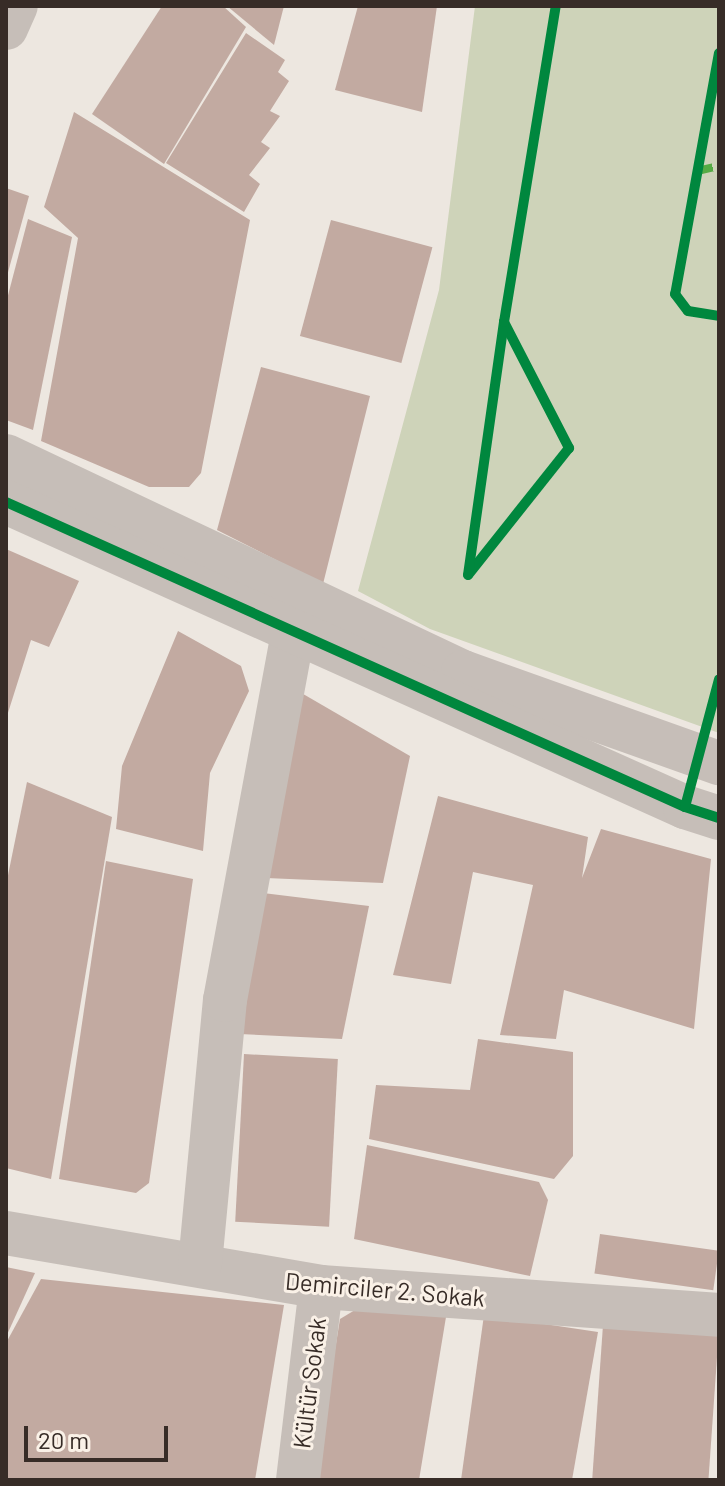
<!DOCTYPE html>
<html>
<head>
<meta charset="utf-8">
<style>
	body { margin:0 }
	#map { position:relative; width:725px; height:1486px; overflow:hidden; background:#ede7e0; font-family:Barlow,sans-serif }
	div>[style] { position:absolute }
	.green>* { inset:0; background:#ced3b9 }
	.building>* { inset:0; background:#c2aaa1; transform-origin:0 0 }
	.minor>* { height:44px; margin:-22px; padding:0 22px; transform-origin:22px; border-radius:22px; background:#c6beb8 }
	.tertiary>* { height:44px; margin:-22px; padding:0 22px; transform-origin:22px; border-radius:22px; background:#c6beb8 }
	.quiet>* { height:8px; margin-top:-4px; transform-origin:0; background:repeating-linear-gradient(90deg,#55ab44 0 16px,transparent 0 24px) }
	.cycleway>* { height:10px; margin:-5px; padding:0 5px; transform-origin:5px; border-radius:5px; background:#00873e }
	span { translate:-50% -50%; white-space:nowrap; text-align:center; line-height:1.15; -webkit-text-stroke:6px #faf1e7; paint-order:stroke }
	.street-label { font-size:24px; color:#372c27 }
	.frame { position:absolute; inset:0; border:8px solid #372c27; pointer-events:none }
	.scale { position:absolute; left:24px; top:1426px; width:144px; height:36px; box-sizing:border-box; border:4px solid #372c27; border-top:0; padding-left:10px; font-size:24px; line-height:28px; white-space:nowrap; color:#372c27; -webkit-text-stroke:6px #faf1e7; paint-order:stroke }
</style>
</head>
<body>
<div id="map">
	<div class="green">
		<i style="clip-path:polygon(475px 6px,719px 6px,719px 733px,430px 629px,358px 591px,439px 290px)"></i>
	</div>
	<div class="building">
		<i style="clip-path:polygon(162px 6px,223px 6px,246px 27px,164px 164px,92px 114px)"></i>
		<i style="clip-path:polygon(227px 6px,284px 6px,274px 45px)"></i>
		<i style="clip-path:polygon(358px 6px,437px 6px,422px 112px,335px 90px)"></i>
		<i style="clip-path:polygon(246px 33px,285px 60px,278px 72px,289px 81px,270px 111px,280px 116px,261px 142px,270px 148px,249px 175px,260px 184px,244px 212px,166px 163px)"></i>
		<i style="clip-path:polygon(74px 112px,250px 220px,201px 473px,189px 487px,149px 487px,41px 441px,78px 238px,44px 207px)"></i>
		<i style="clip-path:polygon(6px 188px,29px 196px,7px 276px,6px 276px)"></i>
		<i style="clip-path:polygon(28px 219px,72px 237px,33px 430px,6px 420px,6px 303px)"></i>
		<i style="left:331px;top:220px;width:105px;height:120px;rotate:15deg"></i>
		<i style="clip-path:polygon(261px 367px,370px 396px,323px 584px,217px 530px)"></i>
		<i style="clip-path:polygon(6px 549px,79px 581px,49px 647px,31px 640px,7px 716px)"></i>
		<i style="clip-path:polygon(178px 631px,241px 666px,249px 691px,210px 773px,203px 851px,116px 829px,122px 766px)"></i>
		<i style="clip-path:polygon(298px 691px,410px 756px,383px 883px,266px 878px)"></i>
		<i style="clip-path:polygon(27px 782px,112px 817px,51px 1179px,6px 1168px,6px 885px)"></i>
		<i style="clip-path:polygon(438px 796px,588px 837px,582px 878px,601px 829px,711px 859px,694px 1029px,564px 990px,556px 1039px,500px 1035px,533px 885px,473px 872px,451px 984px,393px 975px)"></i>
		<i style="clip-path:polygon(106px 861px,193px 879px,149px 1183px,136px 1193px,59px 1179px)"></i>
		<i style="clip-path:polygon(263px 893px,369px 906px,342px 1039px,239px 1034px)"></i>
		<i style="clip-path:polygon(478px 1039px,573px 1052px,573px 1156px,554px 1179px,369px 1139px,376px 1085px,470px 1090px)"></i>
		<i style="left:244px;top:1054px;width:94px;height:168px;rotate:3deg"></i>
		<i style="clip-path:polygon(367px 1145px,539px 1182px,548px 1200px,530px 1276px,354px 1239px)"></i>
		<i style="left:600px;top:1234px;width:120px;height:40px;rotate:8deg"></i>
		<i style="clip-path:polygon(6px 1267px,35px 1273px,6px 1337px)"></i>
		<i style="clip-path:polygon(41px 1279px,284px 1305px,255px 1480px,6px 1480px,6px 1343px)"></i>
		<i style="clip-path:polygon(365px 1304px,446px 1317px,419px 1480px,314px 1480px,340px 1319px)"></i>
		<i style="clip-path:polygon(484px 1315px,598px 1332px,572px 1480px,461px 1480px)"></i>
		<i style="left:603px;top:1325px;width:116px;height:155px;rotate:4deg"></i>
	</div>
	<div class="minor">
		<i style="left:6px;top:28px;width:24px;rotate:-66deg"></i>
		<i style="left:6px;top:1233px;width:320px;rotate:9.7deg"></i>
		<i style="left:321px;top:1287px;width:399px;rotate:4deg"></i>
		<i style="left:200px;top:1264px;width:265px;rotate:-84.6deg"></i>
		<i style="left:225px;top:1000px;width:379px;rotate:-79.5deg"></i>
		<i style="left:298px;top:1480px;width:194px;rotate:-83.2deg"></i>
	</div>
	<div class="tertiary">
		<i style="left:6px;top:456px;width:505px;rotate:25.3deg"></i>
		<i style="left:463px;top:672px;width:272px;rotate:19.6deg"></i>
		<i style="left:6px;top:502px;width:744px;rotate:24.19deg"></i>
		<i style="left:685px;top:807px;width:36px;rotate:18deg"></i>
	</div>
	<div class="quiet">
		<i style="left:697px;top:171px;width:23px;rotate:-13deg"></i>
	</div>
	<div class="cycleway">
		<i style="left:719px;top:53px;width:245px;rotate:100.3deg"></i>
		<i style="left:675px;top:294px;width:21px;rotate:53deg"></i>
		<i style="left:688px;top:311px;width:31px;rotate:9deg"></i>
		<i style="left:504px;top:322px;width:142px;rotate:62.7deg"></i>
		<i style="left:569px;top:448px;width:162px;rotate:128.5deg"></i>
		<i style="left:468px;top:575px;width:256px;rotate:-81.9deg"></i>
		<i style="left:504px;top:322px;width:320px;rotate:-80.7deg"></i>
		<i style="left:6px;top:502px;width:744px;rotate:24.19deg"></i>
		<i style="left:685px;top:807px;width:36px;rotate:18deg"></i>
		<i style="left:685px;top:807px;width:132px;rotate:-75.1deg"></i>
	</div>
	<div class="street-label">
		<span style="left:385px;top:1289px;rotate:5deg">Demirciler 2. Sokak</span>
		<span style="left:309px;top:1383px;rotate:-83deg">Kültür Sokak</span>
	</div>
	<div class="frame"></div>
	<div class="scale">20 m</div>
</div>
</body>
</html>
